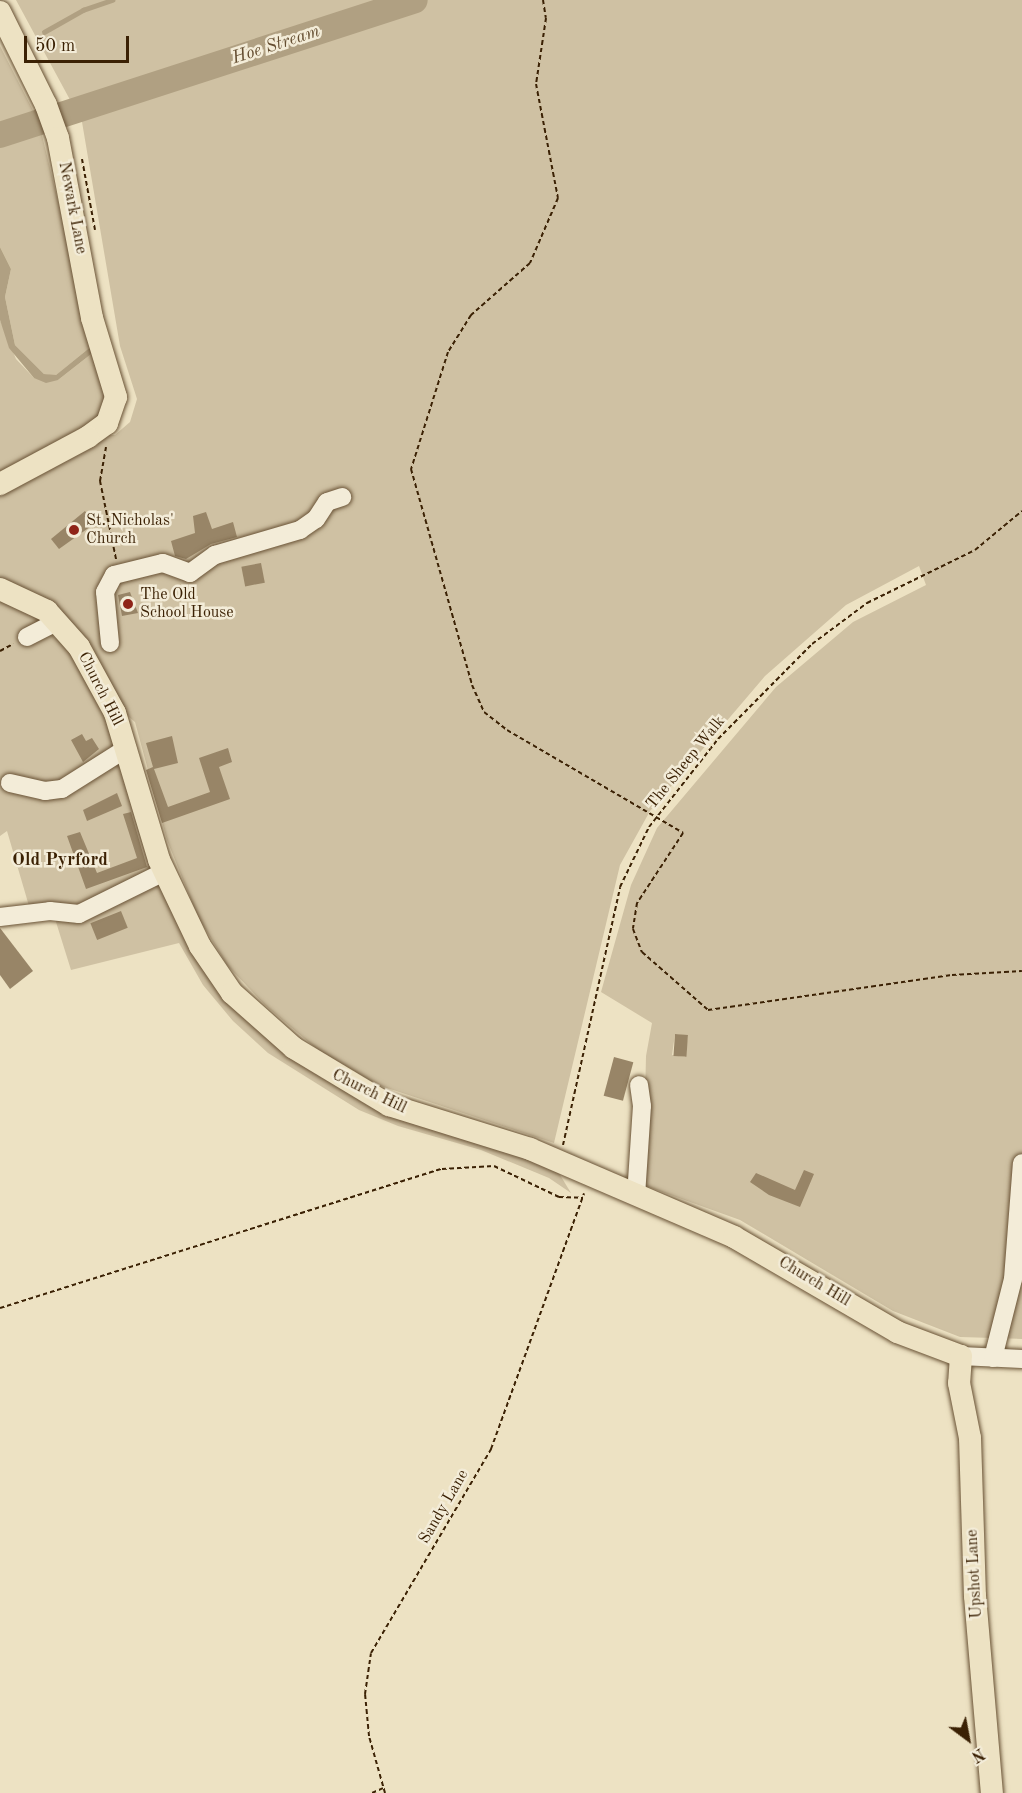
<!DOCTYPE html>
<html>
<head>
<meta charset="utf-8">
<style>
	body { margin:0 }
	#map { position:relative; width:1022px; height:1793px; overflow:hidden; background:#ede2c3; font-family:"Old Standard TT",serif }
	div>[style] { position:absolute }
	.green>* { inset:0; background:#cfc1a3 }
	.water>* { inset:0; background:#b0a082; transform-origin:0 0 }
	.stream>* { height:4.5px; margin:-2.25px; padding:0 2.25px; transform-origin:2.25px; border-radius:2.25px; background:#b0a082 }
	.river>* { height:26px; margin:-13px; padding:0 13px; transform-origin:13px; border-radius:13px; background:#b0a082 }
	.building>* { inset:0; background:#988567; transform-origin:0 0 }
	.path>* { height:2px; margin-top:-1px; transform-origin:0; background:repeating-linear-gradient(90deg,#3b2104 0 4.5px,transparent 0 7.5px) }
	.roads { filter:drop-shadow(0 0 2px #685134) drop-shadow(0 0 2px #685134) }
	.minor>* { height:18px; margin:-9px; padding:0 9px; transform-origin:9px; border-radius:9px; background:#f3ecd8 }
	.major>* { height:22px; margin:-11px; padding:0 11px; transform-origin:11px; border-radius:11px; background:#ede2c3 }
	.dots>* { width:16px; height:16px; translate:-50% -50%; box-sizing:border-box; border:3px solid #f3ecd8; border-radius:50% }
	span { translate:-50% -50%; white-space:nowrap; text-align:center; line-height:1.15; -webkit-text-stroke:5px #f3ecd8; paint-order:stroke }
	.street-label { font-size:16px; color:#3b2104 }
	.poi-label { font-size:16px; color:#3b2104 }
	.left { translate:0 -50%; text-align:left }
	.water-label { font-size:18px; color:#644d30; font-style:italic }
	.neighbourhood-label { font-size:18px; color:#3b2104; font-weight:700 }
	.north { position:absolute; left:938px; top:1709px; width:60px; height:60px; -webkit-text-stroke:4px #f3ecd8; paint-order:stroke; rotate:148deg; font-size:16px; font-weight:700; line-height:24px; text-align:center; color:#3b2104 }
	.north::after { content:''; display:block; margin:auto; width:21px; height:27px; background:#3b2104; clip-path:polygon(50% 0,100% 100%,50% 72%,0 100%) }
	.scale { position:absolute; left:24px; top:36px; width:105px; height:27px; box-sizing:border-box; border:3px solid #3b2104; border-top:0; padding-left:8px; font-size:18px; line-height:21px; white-space:nowrap; color:#3b2104; -webkit-text-stroke:4px #f3ecd8; paint-order:stroke }
</style>
</head>
<body>
<div id="map">
	<div class="green">
		<i style="clip-path:polygon(evenodd,16px 0,1022px 0,1022px 1339px,960px 1337px,893px 1311px,740px 1220px,643px 1185px,646px 1056px,652px 1023px,601px 992px,631px 885px,657px 828px,776px 687px,853px 622px,926px 585px,919px 566px,846px 605px,765px 676px,650px 811px,620px 865px,554px 1143px,378px 1085px,318px 1050px,265px 1005px,227px 965px,198px 917px,167px 840px,135px 722px,118px 708px,92px 655px,0 580px,0 493px,105px 435px,115px 435px,130px 422px,137px 399px,120px 346px,82px 122px,16px 0,675px 1034px,688px 1036px,685px 1057px,672px 1055px,675px 1034px)"></i>
		<i style="clip-path:polygon(0 46px,37px 118px,0 130px)"></i>
		<i style="clip-path:polygon(40px 127px,93px 345px,55px 376px,44px 374px,15px 345px,5px 297px,11px 269px,0 247px,0 140px)"></i>
		<i style="clip-path:polygon(0 320px,16px 359px,34px 378px,58px 380px,95px 351px,105px 395px,98px 420px,0 478px)"></i>
		<i style="clip-path:polygon(0 598px,41px 617px,50px 634px,71px 650px,95px 691px,189px 937px,310px 1064px,554px 1165px,571px 1193px,549px 1178px,481px 1150px,398px 1126px,359px 1110px,268px 1053px,233px 1021px,203px 985px,179px 943px,71px 970px,51px 906px,29px 906px,7px 831px,0 836px)"></i>
	</div>
	<div class="water">
		<i style="left:37px;top:118px;width:9px;height:39px;rotate:72deg"></i>
		<i style="clip-path:polygon(0 247px,11px 269px,5px 297px,15px 345px,44px 374px,56px 375px,93px 345px,95px 351px,58px 380px,46px 383px,34px 378px,9px 348px,0 320px)"></i>
	</div>
	<div class="stream">
		<i style="left:44px;top:32px;width:45px;rotate:-29.4deg"></i>
		<i style="left:83px;top:10px;width:31px;rotate:-19deg"></i>
	</div>
	<div class="river">
		<i style="left:0;top:135px;width:436px;rotate:-18deg"></i>
	</div>
	<div class="building">
		<i style="clip-path:polygon(85px 511px,94px 524px,59px 549px,51px 539px)"></i>
		<i style="clip-path:polygon(206px 512px,212px 529px,233px 522px,237px 537px,211px 544px,186px 559px,175px 556px,171px 541px,195px 533px,193px 516px)"></i>
		<i style="left:261px;top:563px;width:20px;height:20px;rotate:79deg"></i>
		<i style="clip-path:polygon(130px 592px,138px 613px,122px 616px,118px 595px)"></i>
		<i style="clip-path:polygon(82px 734px,86px 741px,92px 738px,99px 749px,83px 762px,71px 740px)"></i>
		<i style="clip-path:polygon(172px 736px,178px 763px,154px 769px,168px 807px,210px 792px,199px 758px,228px 748px,232px 762px,219px 767px,230px 799px,162px 823px,146px 770px,153px 767px,146px 743px)"></i>
		<i style="clip-path:polygon(117px 793px,122px 806px,87px 821px,83px 810px)"></i>
		<i style="clip-path:polygon(131px 812px,147px 867px,86px 889px,67px 836px,80px 832px,97px 873px,137px 858px,123px 814px)"></i>
		<i style="left:121px;top:911px;width:18px;height:33px;rotate:68deg"></i>
		<i style="clip-path:polygon(0 928px,33px 971px,10px 989px,0 975px)"></i>
		<i style="left:675px;top:1034px;width:13px;height:22px;rotate:4deg"></i>
		<i style="left:614px;top:1057px;width:20px;height:40px;rotate:15deg"></i>
		<i style="clip-path:polygon(804px 1170px,814px 1174px,800px 1207px,769px 1195px,750px 1182px,756px 1173px,795px 1190px)"></i>
	</div>
	<div class="path">
		<i style="left:543px;top:0;width:18px;rotate:81deg"></i>
		<i style="left:546px;top:18px;width:67px;rotate:98.6deg"></i>
		<i style="left:536px;top:84px;width:116px;rotate:79.1deg"></i>
		<i style="left:558px;top:198px;width:71px;rotate:113.3deg"></i>
		<i style="left:530px;top:263px;width:79px;rotate:138.6deg"></i>
		<i style="left:471px;top:315px;width:44px;rotate:121.9deg"></i>
		<i style="left:448px;top:352px;width:123px;rotate:107.5deg"></i>
		<i style="left:411px;top:469px;width:224px;rotate:74.2deg"></i>
		<i style="left:472px;top:685px;width:30px;rotate:66deg"></i>
		<i style="left:484px;top:712px;width:29px;rotate:38deg"></i>
		<i style="left:507px;top:730px;width:204px;rotate:30.3deg"></i>
		<i style="left:683px;top:833px;width:84px;rotate:123.3deg"></i>
		<i style="left:637px;top:903px;width:26px;rotate:99deg"></i>
		<i style="left:633px;top:929px;width:25px;rotate:69deg"></i>
		<i style="left:642px;top:952px;width:88px;rotate:41.3deg"></i>
		<i style="left:708px;top:1010px;width:246px;rotate:-8.2deg"></i>
		<i style="left:952px;top:975px;width:70px;rotate:-3.3deg"></i>
		<i style="left:82px;top:159px;width:72px;rotate:79.6deg"></i>
		<i style="left:106px;top:447px;width:35px;rotate:100deg"></i>
		<i style="left:100px;top:481px;width:80px;rotate:78.4deg"></i>
		<i style="left:0;top:651px;width:15px;rotate:-28deg"></i>
		<i style="left:563px;top:1145px;width:264px;rotate:-77.5deg"></i>
		<i style="left:620px;top:887px;width:67px;rotate:-64.2deg"></i>
		<i style="left:649px;top:827px;width:112px;rotate:-51.9deg"></i>
		<i style="left:718px;top:739px;width:134px;rotate:-45.3deg"></i>
		<i style="left:812px;top:644px;width:69px;rotate:-36.7deg"></i>
		<i style="left:867px;top:603px;width:120px;rotate:-26.1deg"></i>
		<i style="left:975px;top:550px;width:61px;rotate:-39.7deg"></i>
		<i style="left:0;top:1308px;width:463px;rotate:-17.5deg"></i>
		<i style="left:442px;top:1169px;width:52px;rotate:-3.3deg"></i>
		<i style="left:494px;top:1166px;width:72px;rotate:25.5deg"></i>
		<i style="left:559px;top:1197px;width:24px;rotate:2deg"></i>
		<i style="left:372px;top:1793px;width:12px;rotate:-24deg"></i>
		<i style="left:385px;top:1793px;width:59px;rotate:-105.7deg"></i>
		<i style="left:369px;top:1736px;width:42px;rotate:-95.4deg"></i>
		<i style="left:365px;top:1694px;width:41px;rotate:-81.7deg"></i>
		<i style="left:371px;top:1653px;width:237px;rotate:-59.5deg"></i>
		<i style="left:491px;top:1449px;width:272px;rotate:-70deg"></i>
	</div>
	<div class="roads">
		<div class="minor">
			<i style="left:27px;top:637px;width:33px;rotate:-27deg"></i>
			<i style="left:110px;top:643px;width:51px;rotate:-95.6deg"></i>
			<i style="left:105px;top:592px;width:19px;rotate:-62deg"></i>
			<i style="left:114px;top:575px;width:50px;rotate:-13.8deg"></i>
			<i style="left:163px;top:563px;width:29px;rotate:20deg"></i>
			<i style="left:190px;top:573px;width:31px;rotate:-36deg"></i>
			<i style="left:215px;top:555px;width:89px;rotate:-16.4deg"></i>
			<i style="left:300px;top:530px;width:19px;rotate:-35deg"></i>
			<i style="left:316px;top:519px;width:20px;rotate:-57deg"></i>
			<i style="left:327px;top:502px;width:16px;rotate:-18deg"></i>
			<i style="left:10px;top:783px;width:36px;rotate:13deg"></i>
			<i style="left:45px;top:791px;width:17px;rotate:-7deg"></i>
			<i style="left:62px;top:789px;width:77px;rotate:-32.2deg"></i>
			<i style="left:0;top:917px;width:50px;rotate:-6.8deg"></i>
			<i style="left:50px;top:911px;width:29px;rotate:6deg"></i>
			<i style="left:79px;top:914px;width:95px;rotate:-26.3deg"></i>
			<i style="left:636px;top:1196px;width:90px;rotate:-86.2deg"></i>
			<i style="left:642px;top:1106px;width:21px;rotate:-98deg"></i>
			<i style="left:961px;top:1356px;width:61px;rotate:2.8deg"></i>
			<i style="left:993px;top:1358px;width:81px;rotate:-75.8deg"></i>
			<i style="left:1013px;top:1279px;width:116px;rotate:-85.6deg"></i>
		</div>
		<div class="major">
			<i style="left:0;top:12px;width:104px;rotate:63.7deg"></i>
			<i style="left:46px;top:105px;width:35px;rotate:70deg"></i>
			<i style="left:58px;top:138px;width:183px;rotate:79.3deg"></i>
			<i style="left:92px;top:318px;width:83px;rotate:73.1deg"></i>
			<i style="left:116px;top:397px;width:28px;rotate:109deg"></i>
			<i style="left:107px;top:423px;width:24px;rotate:144deg"></i>
			<i style="left:88px;top:437px;width:100px;rotate:151.9deg"></i>
			<i style="left:0;top:589px;width:52px;rotate:25.1deg"></i>
			<i style="left:47px;top:611px;width:48px;rotate:48.4deg"></i>
			<i style="left:79px;top:647px;width:75px;rotate:61.4deg"></i>
			<i style="left:115px;top:713px;width:153px;rotate:73.3deg"></i>
			<i style="left:159px;top:860px;width:95px;rotate:64.5deg"></i>
			<i style="left:200px;top:946px;width:57px;rotate:55.8deg"></i>
			<i style="left:232px;top:993px;width:83px;rotate:41.6deg"></i>
			<i style="left:294px;top:1048px;width:111px;rotate:31deg"></i>
			<i style="left:389px;top:1105px;width:148px;rotate:17.3deg"></i>
			<i style="left:530px;top:1149px;width:222px;rotate:23.3deg"></i>
			<i style="left:734px;top:1237px;width:189px;rotate:30.2deg"></i>
			<i style="left:897px;top:1332px;width:68px;rotate:20.6deg"></i>
			<i style="left:961px;top:1356px;width:27px;rotate:94deg"></i>
			<i style="left:959px;top:1383px;width:56px;rotate:78.7deg"></i>
			<i style="left:970px;top:1438px;width:158px;rotate:88.2deg"></i>
			<i style="left:975px;top:1596px;width:198px;rotate:85.1deg"></i>
		</div>
	</div>
	<div class="dots">
		<i style="left:74px;top:530px;background:#8f2418"></i>
		<i style="left:128px;top:604px;background:#8f2418"></i>
	</div>
	<div class="street-label">
		<span style="left:72px;top:208px;rotate:79deg">Newark Lane</span>
		<span style="left:100px;top:689px;rotate:63deg">Church Hill</span>
		<span style="left:686px;top:763px;rotate:-51deg">The Sheep Walk</span>
		<span style="left:369px;top:1092px;rotate:26deg">Church Hill</span>
		<span style="left:814px;top:1282px;rotate:31deg">Church Hill</span>
		<span style="left:444px;top:1507px;rotate:-60deg">Sandy Lane</span>
		<span style="left:975px;top:1574px;rotate:-93deg">Upshot Lane</span>
	</div>
	<div class="poi-label">
		<span class="left" style="left:86px;top:530px">St. Nicholas'<br>Church</span>
		<span class="left" style="left:140px;top:604px">The Old<br>School House</span>
	</div>
	<div class="water-label">
		<span style="left:276px;top:45px;rotate:-18deg">Hoe Stream</span>
	</div>
	<div class="neighbourhood-label">
		<span style="left:60px;top:860px">Old Pyrford</span>
	</div>
	<div class="north">N</div>
	<div class="scale">50 m</div>
</div>
</body>
</html>
